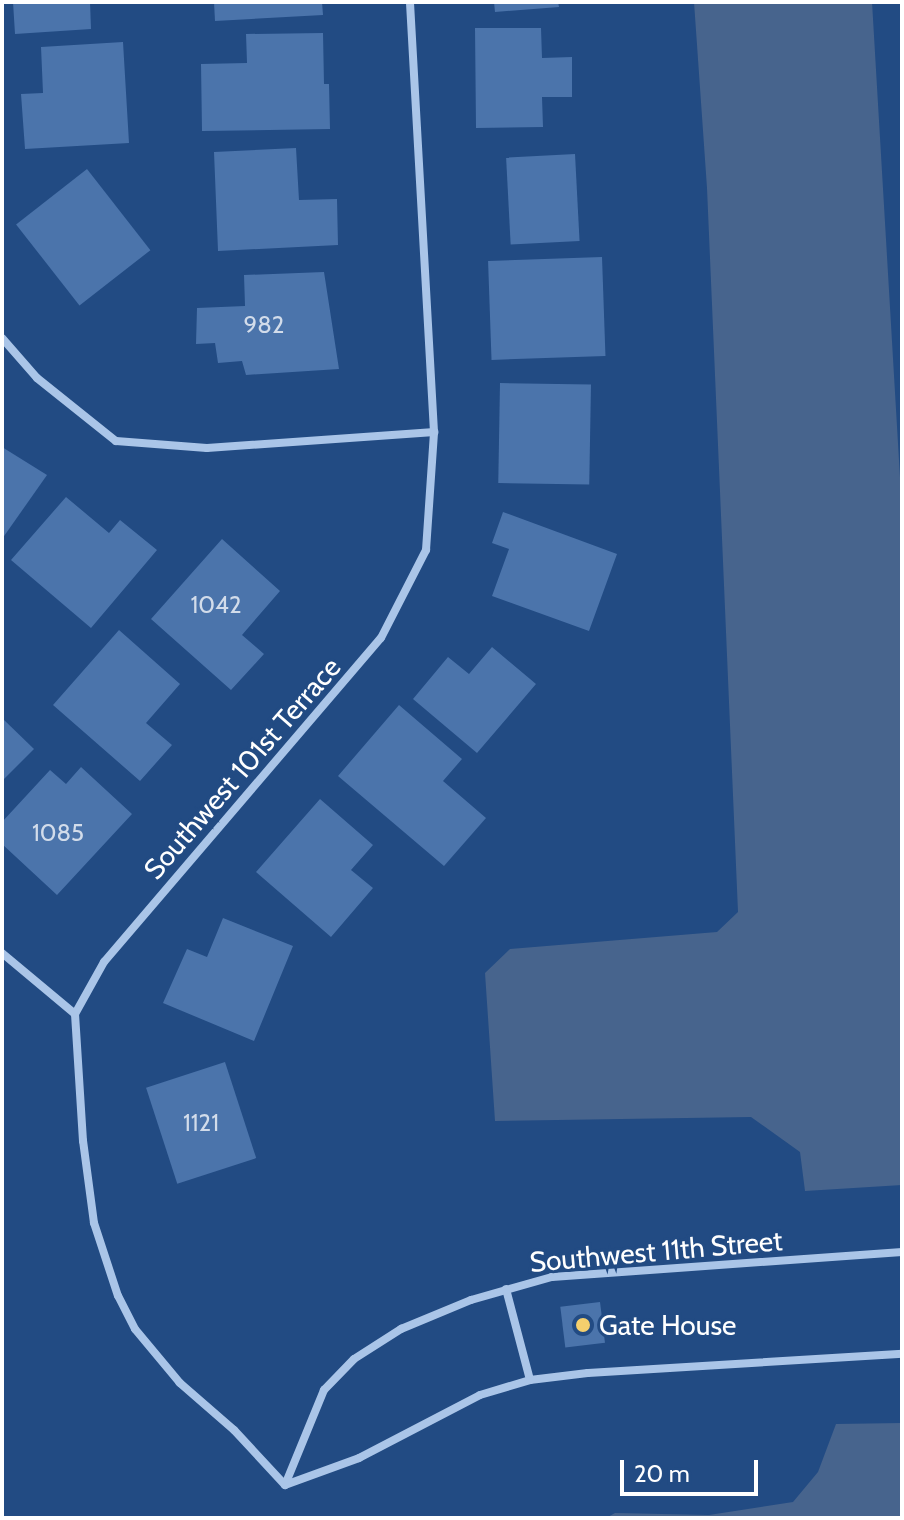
<!DOCTYPE html>
<html>
<head>
<meta charset="utf-8">
<style>
	body { margin:0 }
	#map { position:relative; width:904px; height:1520px; overflow:hidden; background:#224b83; font-family:Cabin,sans-serif }
	div>[style] { position:absolute }
	.water>* { inset:0; background:#47648d }
	.building>* { inset:0; background:#4b74ab; transform-origin:0 0 }
	.street>* { height:8px; margin:-4px; padding:0 4px; transform-origin:4px; border-radius:4px; background:#aac5e8 }
	.dots>* { width:22px; height:22px; translate:-50% -50%; box-sizing:border-box; border:4px solid #224b83; border-radius:50% }
	span { translate:-50% -50%; white-space:nowrap; text-align:center; line-height:1.15; -webkit-text-stroke:6px #224b83; paint-order:stroke }
	.number-label { font-size:24px; color:#d2dcea }
	.number-label span { -webkit-text-stroke-width:0 }
	.street-label { font-size:28px; color:#fff }
	.poi-label { font-size:28px; color:#fff }
	.left { translate:0 -50%; text-align:left }
	.frame { position:absolute; inset:0; border:4px solid #fff; pointer-events:none }
	.scale { position:absolute; left:620px; top:1460px; width:138px; height:36px; box-sizing:border-box; border:4px solid #fff; border-top:0; padding-left:10px; font-size:24px; line-height:28px; white-space:nowrap; color:#fff; -webkit-text-stroke:6px #224b83; paint-order:stroke }
</style>
</head>
<body>
<div id="map">
	<div class="water">
		<i style="clip-path:polygon(694px 2px,872px 2px,902px 511px,902px 1185px,805px 1191px,800px 1152px,751px 1117px,495px 1121px,485px 973px,510px 949px,717px 932px,738px 912px,707px 188px)"></i>
		<i style="clip-path:polygon(902px 1423px,902px 1518px,606px 1518px,615px 1513px,709px 1515px,793px 1502px,818px 1472px,836px 1424px)"></i>
	</div>
	<div class="building">
		<i style="clip-path:polygon(13px 2px,90px 2px,91px 29px,15px 34px)"></i>
		<i style="clip-path:polygon(214px 2px,322px 2px,323px 15px,215px 21px)"></i>
		<i style="clip-path:polygon(494px 2px,558px 2px,559px 7px,495px 12px)"></i>
		<i style="clip-path:polygon(475px 28px,541px 28px,542px 58px,572px 57px,572px 97px,542px 97px,543px 127px,476px 128px)"></i>
		<i style="clip-path:polygon(323px 33px,324px 84px,329px 84px,330px 129px,202px 131px,201px 64px,247px 63px,246px 34px)"></i>
		<i style="clip-path:polygon(123px 42px,129px 143px,25px 149px,21px 94px,43px 93px,41px 47px)"></i>
		<i style="clip-path:polygon(296px 148px,299px 200px,337px 199px,338px 245px,218px 251px,214px 152px)"></i>
		<i style="left:575px;top:154px;width:87px;height:69px;rotate:87deg"></i>
		<i style="left:87px;top:169px;width:103px;height:90px;rotate:52deg"></i>
		<i style="left:602px;top:257px;width:99px;height:114px;rotate:88deg"></i>
		<i style="clip-path:polygon(324px 272px,339px 369px,246px 375px,242px 361px,218px 363px,215px 343px,196px 344px,197px 308px,245px 306px,244px 275px)"></i>
		<i style="left:500px;top:383px;width:91px;height:100px;rotate:1deg"></i>
		<i style="clip-path:polygon(2px 447px,47px 475px,2px 539px)"></i>
		<i style="clip-path:polygon(66px 497px,109px 533px,120px 520px,157px 550px,91px 628px,11px 560px)"></i>
		<i style="clip-path:polygon(503px 512px,617px 554px,589px 631px,492px 596px,509px 549px,492px 543px)"></i>
		<i style="clip-path:polygon(222px 539px,280px 591px,242px 635px,264px 654px,231px 690px,151px 619px)"></i>
		<i style="clip-path:polygon(119px 630px,180px 684px,146px 723px,172px 745px,140px 781px,53px 705px)"></i>
		<i style="clip-path:polygon(492px 647px,536px 684px,477px 753px,413px 699px,448px 657px,469px 674px)"></i>
		<i style="clip-path:polygon(399px 705px,462px 759px,443px 781px,486px 818px,444px 866px,338px 776px)"></i>
		<i style="clip-path:polygon(2px 718px,34px 749px,2px 781px)"></i>
		<i style="clip-path:polygon(81px 767px,132px 814px,57px 895px,2px 844px,2px 822px,50px 770px,66px 784px)"></i>
		<i style="clip-path:polygon(320px 799px,373px 845px,351px 870px,373px 888px,331px 937px,256px 872px)"></i>
		<i style="clip-path:polygon(223px 918px,293px 946px,254px 1041px,163px 1003px,187px 949px,207px 957px)"></i>
		<i style="left:225px;top:1062px;width:101px;height:83px;rotate:72deg"></i>
		<i style="left:600px;top:1302px;width:41px;height:40px;rotate:83deg"></i>
	</div>
	<div class="street">
		<i style="left:2px;top:338px;width:53px;rotate:48.8deg"></i>
		<i style="left:37px;top:378px;width:101px;rotate:38.6deg"></i>
		<i style="left:116px;top:441px;width:91px;rotate:4.4deg"></i>
		<i style="left:207px;top:448px;width:228px;rotate:-4deg"></i>
		<i style="left:2px;top:953px;width:95px;rotate:39.9deg"></i>
		<i style="left:506px;top:1289px;width:94px;rotate:75.2deg"></i>
		<i style="left:285px;top:1485px;width:75px;rotate:-132.8deg"></i>
		<i style="left:234px;top:1430px;width:72px;rotate:-139deg"></i>
		<i style="left:180px;top:1383px;width:70px;rotate:-129.8deg"></i>
		<i style="left:135px;top:1329px;width:37px;rotate:-117deg"></i>
		<i style="left:118px;top:1296px;width:77px;rotate:-108.2deg"></i>
		<i style="left:94px;top:1223px;width:83px;rotate:-97.6deg"></i>
		<i style="left:83px;top:1141px;width:127px;rotate:-93.6deg"></i>
		<i style="left:75px;top:1014px;width:60px;rotate:-60.9deg"></i>
		<i style="left:104px;top:962px;width:426px;rotate:-49.5deg"></i>
		<i style="left:381px;top:638px;width:99px;rotate:-62.9deg"></i>
		<i style="left:426px;top:550px;width:118px;rotate:-86.1deg"></i>
		<i style="left:434px;top:432px;width:431px;rotate:-93.2deg"></i>
		<i style="left:285px;top:1485px;width:103px;rotate:-67.7deg"></i>
		<i style="left:324px;top:1390px;width:43px;rotate:-45.9deg"></i>
		<i style="left:354px;top:1359px;width:56px;rotate:-32.6deg"></i>
		<i style="left:401px;top:1329px;width:76px;rotate:-22.5deg"></i>
		<i style="left:471px;top:1300px;width:84px;rotate:-15.9deg"></i>
		<i style="left:552px;top:1277px;width:351px;rotate:-4.1deg"></i>
		<i style="left:285px;top:1485px;width:79px;rotate:-20deg"></i>
		<i style="left:359px;top:1458px;width:136px;rotate:-27.5deg"></i>
		<i style="left:480px;top:1395px;width:52px;rotate:-16.7deg"></i>
		<i style="left:530px;top:1380px;width:58px;rotate:-6.9deg"></i>
		<i style="left:588px;top:1373px;width:315px;rotate:-3.5deg"></i>
	</div>
	<div class="dots">
		<i style="left:583px;top:1325px;background:#f4cf6d"></i>
	</div>
	<div class="number-label">
		<span style="left:264px;top:325px">982</span>
		<span style="left:216px;top:605px">1042</span>
		<span style="left:58px;top:833px">1085</span>
		<span style="left:201px;top:1123px">1121</span>
	</div>
	<div class="street-label">
		<span style="left:242px;top:768px;rotate:-49deg">Southwest 101st Terrace</span>
		<span style="left:656px;top:1251px;rotate:-5deg">Southwest 11th Street</span>
	</div>
	<div class="poi-label">
		<span class="left" style="left:599px;top:1325px">Gate House</span>
	</div>
	<div class="frame"></div>
	<div class="scale">20 m</div>
</div>
</body>
</html>
